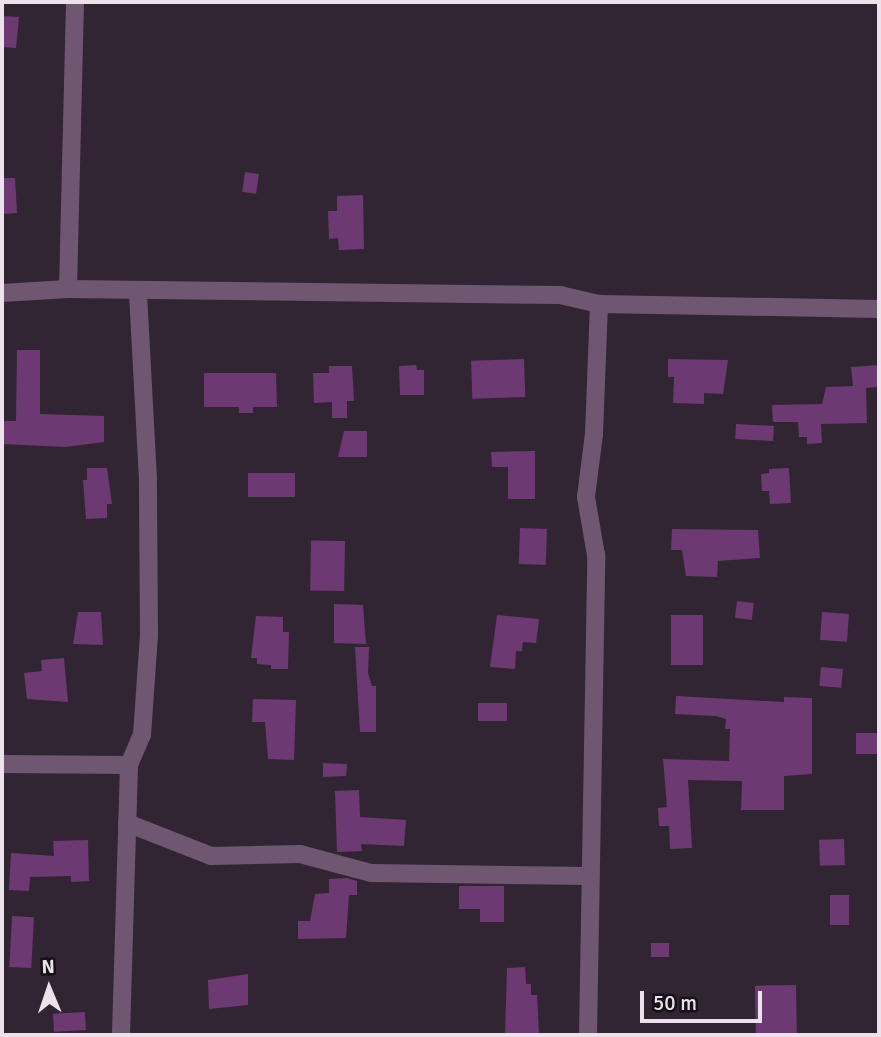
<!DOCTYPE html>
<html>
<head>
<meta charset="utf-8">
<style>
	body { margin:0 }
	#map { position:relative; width:881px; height:1037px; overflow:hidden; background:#322533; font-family:Signika,sans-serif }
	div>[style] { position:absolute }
	.building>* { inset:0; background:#6d3972; transform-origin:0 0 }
	.minor>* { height:18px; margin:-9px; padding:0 9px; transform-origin:9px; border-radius:9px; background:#6f5771 }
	span { translate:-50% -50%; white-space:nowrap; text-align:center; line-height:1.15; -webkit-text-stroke:6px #161017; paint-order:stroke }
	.frame { position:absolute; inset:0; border:4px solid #ebe2eb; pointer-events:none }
	.north { position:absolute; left:14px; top:953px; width:70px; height:70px; -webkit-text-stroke:5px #161017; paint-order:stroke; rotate:358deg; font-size:19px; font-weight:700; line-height:28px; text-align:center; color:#ebe2eb }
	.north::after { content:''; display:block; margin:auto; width:24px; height:32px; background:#ebe2eb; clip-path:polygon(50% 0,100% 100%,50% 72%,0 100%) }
	.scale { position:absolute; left:640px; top:991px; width:122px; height:32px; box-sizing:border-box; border:4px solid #ebe2eb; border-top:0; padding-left:9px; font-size:21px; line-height:24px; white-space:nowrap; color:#ebe2eb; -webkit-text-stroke:5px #161017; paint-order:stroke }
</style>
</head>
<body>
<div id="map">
	<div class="building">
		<i style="clip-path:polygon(2px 16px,19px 17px,16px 48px,2px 47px)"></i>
		<i style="left:245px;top:172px;width:14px;height:20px;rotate:8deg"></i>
		<i style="clip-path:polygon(2px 178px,15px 178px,17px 213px,2px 214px)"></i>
		<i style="clip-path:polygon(363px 195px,364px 249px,339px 250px,338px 238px,329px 239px,328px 211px,337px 211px,337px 196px)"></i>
		<i style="clip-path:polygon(17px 350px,40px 350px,40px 414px,104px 416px,104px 442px,65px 447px,2px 444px,2px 421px,16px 421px)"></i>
		<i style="left:524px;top:359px;width:38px;height:53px;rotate:88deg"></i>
		<i style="clip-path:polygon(668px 359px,728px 360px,723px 394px,704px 393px,704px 404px,673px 403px,674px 377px,668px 377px)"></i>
		<i style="clip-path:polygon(416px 365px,417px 370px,424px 370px,424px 395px,400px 395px,399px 366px)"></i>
		<i style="clip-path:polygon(879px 365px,879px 387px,866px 388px,867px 423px,821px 424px,822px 443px,807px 444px,807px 437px,799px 437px,798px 422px,773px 422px,772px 405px,822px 404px,826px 387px,853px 386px,851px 367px)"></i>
		<i style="clip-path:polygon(329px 366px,352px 366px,354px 401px,347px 401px,347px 418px,332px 418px,332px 402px,314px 403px,313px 373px,329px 373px)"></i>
		<i style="clip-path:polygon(204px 373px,276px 373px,277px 407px,253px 407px,253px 413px,239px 413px,239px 407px,204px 407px)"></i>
		<i style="left:736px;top:424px;width:38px;height:15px;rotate:3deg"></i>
		<i style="clip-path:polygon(344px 431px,367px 431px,367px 457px,338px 457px)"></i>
		<i style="clip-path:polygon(535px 451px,535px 499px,508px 499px,508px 467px,492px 467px,491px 452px)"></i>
		<i style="clip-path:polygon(87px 468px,107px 468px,112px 504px,107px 504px,107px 518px,86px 519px,83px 480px,87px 480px)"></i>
		<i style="clip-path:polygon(789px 468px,791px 503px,770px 504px,769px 491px,762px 491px,761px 474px,769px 473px,769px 469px)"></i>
		<i style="left:248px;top:473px;width:47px;height:24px"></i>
		<i style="left:520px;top:528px;width:27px;height:36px;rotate:2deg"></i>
		<i style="clip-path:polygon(672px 529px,758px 530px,760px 558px,718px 561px,717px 577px,686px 576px,682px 550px,671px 550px)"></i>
		<i style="left:345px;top:541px;width:50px;height:34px;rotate:91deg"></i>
		<i style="left:737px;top:601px;width:17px;height:17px;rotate:7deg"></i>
		<i style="clip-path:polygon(334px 604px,363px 605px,366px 644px,334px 643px)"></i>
		<i style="clip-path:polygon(78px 612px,101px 612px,103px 645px,73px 644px)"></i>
		<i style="left:822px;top:612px;width:27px;height:28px;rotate:4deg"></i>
		<i style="clip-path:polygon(497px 615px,539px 619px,536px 643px,523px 642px,522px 651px,516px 651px,515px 669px,490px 667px)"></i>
		<i style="left:671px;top:615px;width:32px;height:50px"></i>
		<i style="clip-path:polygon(256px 616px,283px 617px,283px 632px,289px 632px,288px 669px,271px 669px,271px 665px,257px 664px,257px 658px,251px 658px)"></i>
		<i style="clip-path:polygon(355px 647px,369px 647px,368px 673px,372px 686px,376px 686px,376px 732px,360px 732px)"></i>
		<i style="clip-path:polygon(64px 658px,68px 702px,27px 699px,24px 673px,42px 671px,41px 660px)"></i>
		<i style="left:821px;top:667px;width:22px;height:19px;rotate:5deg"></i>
		<i style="clip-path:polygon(676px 696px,784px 702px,784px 697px,812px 698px,812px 774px,784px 776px,784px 810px,741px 810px,742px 781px,688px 780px,692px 848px,670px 849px,669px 826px,659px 826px,658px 808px,667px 807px,663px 759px,729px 761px,730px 729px,725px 729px,726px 719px,716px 716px,675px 714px)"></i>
		<i style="clip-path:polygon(253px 699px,296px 700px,294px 760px,268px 759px,265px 722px,252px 722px)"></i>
		<i style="left:478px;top:703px;width:29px;height:18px"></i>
		<i style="left:879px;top:733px;width:21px;height:23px;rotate:90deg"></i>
		<i style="clip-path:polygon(323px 763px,347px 764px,346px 776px,323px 777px)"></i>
		<i style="clip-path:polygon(359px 790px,360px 817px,406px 820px,404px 846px,361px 844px,362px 851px,337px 852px,335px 791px)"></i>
		<i style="left:844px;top:839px;width:26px;height:25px;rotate:88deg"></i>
		<i style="clip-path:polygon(88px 840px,89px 881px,71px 882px,71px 876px,30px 877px,29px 891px,9px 890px,11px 853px,54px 856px,53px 841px)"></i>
		<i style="clip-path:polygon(347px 878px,357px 881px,357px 895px,349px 895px,346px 938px,298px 939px,298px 921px,310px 921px,315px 894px,329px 893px,329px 879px)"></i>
		<i style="clip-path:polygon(459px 886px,504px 886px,504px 922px,480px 922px,480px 909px,459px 909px)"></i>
		<i style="left:830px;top:895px;width:19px;height:30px"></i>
		<i style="left:12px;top:916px;width:22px;height:51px;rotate:3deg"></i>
		<i style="left:651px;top:943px;width:18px;height:14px"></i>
		<i style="clip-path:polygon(525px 967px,526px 984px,531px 984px,531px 995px,537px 995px,539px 1034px,505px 1034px,507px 968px)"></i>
		<i style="clip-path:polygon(248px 974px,248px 1005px,209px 1009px,208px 980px)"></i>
		<i style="left:796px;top:985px;width:50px;height:41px;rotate:89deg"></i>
		<i style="left:85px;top:1012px;width:18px;height:32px;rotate:87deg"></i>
	</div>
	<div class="minor">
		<i style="left:68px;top:289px;width:287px;rotate:-88.6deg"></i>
		<i style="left:2px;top:293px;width:66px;rotate:-3.5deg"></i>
		<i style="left:68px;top:289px;width:492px;rotate:0.7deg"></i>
		<i style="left:560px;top:295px;width:40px;rotate:13deg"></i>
		<i style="left:599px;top:304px;width:280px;rotate:1deg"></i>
		<i style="left:2px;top:764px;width:127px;rotate:0.5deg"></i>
		<i style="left:129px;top:765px;width:270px;rotate:91.7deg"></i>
		<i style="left:129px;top:765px;width:33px;rotate:-67deg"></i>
		<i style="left:142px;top:735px;width:99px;rotate:-86deg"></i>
		<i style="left:149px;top:636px;width:157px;rotate:-90.4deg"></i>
		<i style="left:148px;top:479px;width:186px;rotate:-93.1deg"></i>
		<i style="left:127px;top:823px;width:90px;rotate:21.4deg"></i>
		<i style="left:211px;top:856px;width:89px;rotate:-1.3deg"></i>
		<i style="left:300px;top:854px;width:73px;rotate:15deg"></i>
		<i style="left:371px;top:873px;width:219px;rotate:0.8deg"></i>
		<i style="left:588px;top:1035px;width:480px;rotate:-89deg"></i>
		<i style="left:596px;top:555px;width:59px;rotate:-99.8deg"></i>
		<i style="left:586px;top:497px;width:64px;rotate:-82.8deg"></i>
		<i style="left:594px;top:434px;width:130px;rotate:-87.8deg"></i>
	</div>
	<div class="frame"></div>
	<div class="north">N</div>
	<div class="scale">50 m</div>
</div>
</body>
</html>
